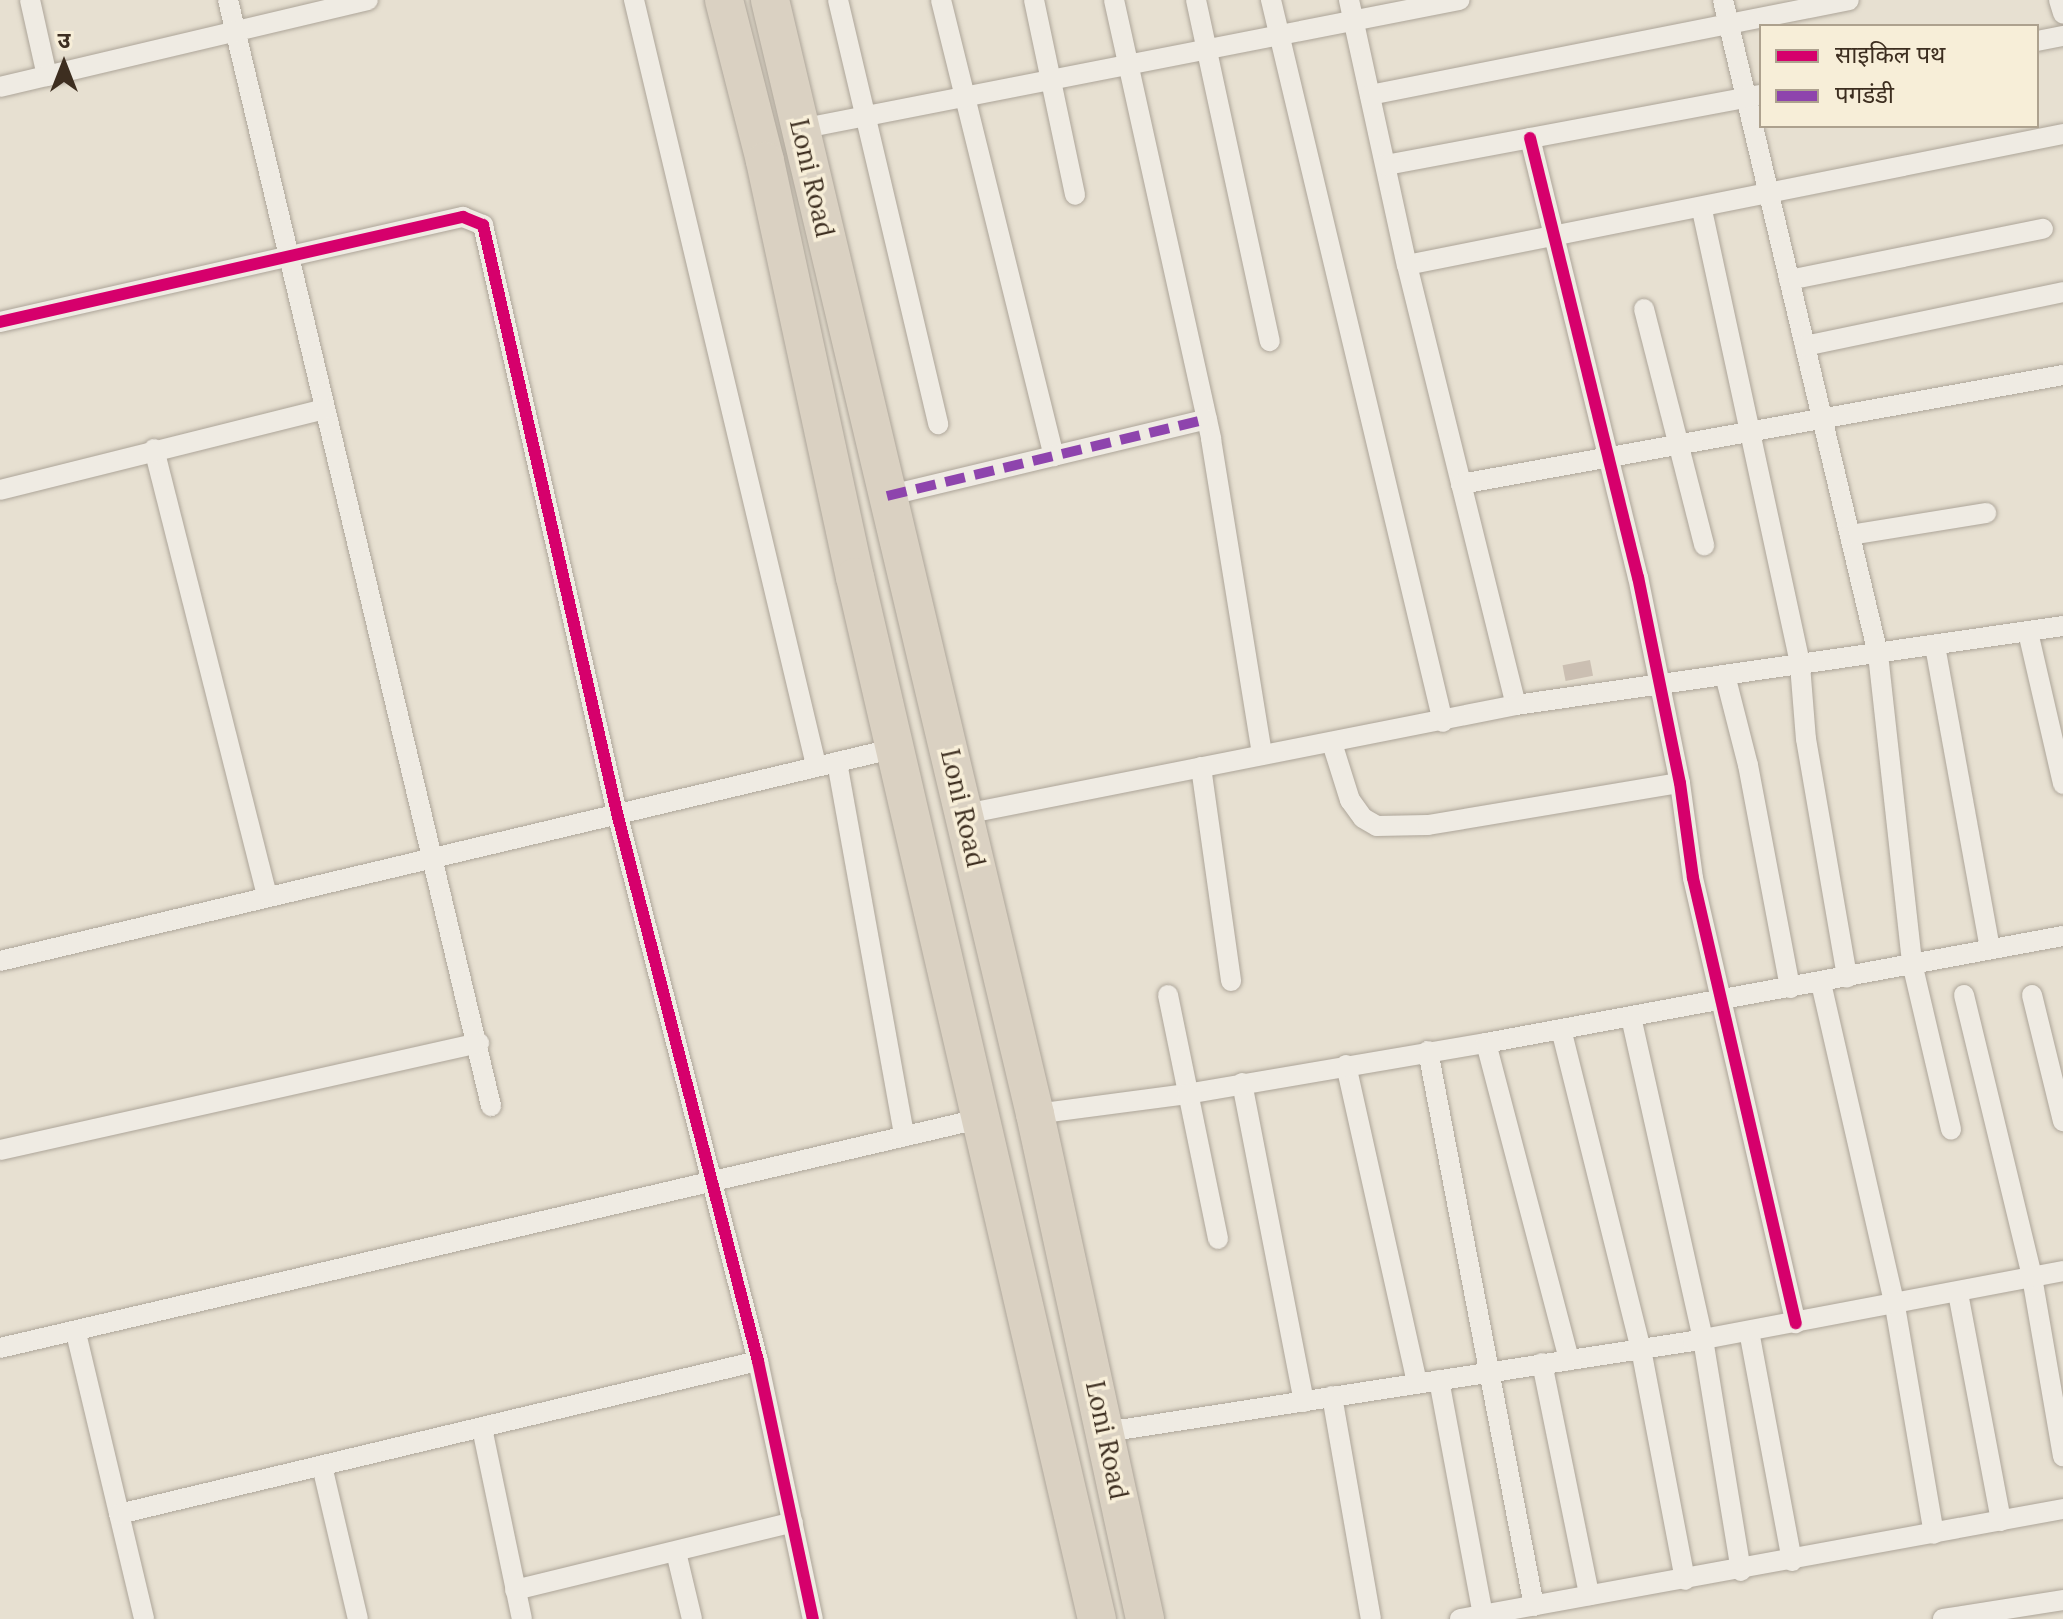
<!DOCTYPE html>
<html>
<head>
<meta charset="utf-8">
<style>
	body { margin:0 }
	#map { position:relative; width:2063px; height:1619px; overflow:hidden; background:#e7e0d1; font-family:Lora,"Noto Sans Devanagari",serif }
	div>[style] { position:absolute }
	.building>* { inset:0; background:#cbbfb2; transform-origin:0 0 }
	.roads { filter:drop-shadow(0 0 2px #ada599) drop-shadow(0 0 2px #ada599) }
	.street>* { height:20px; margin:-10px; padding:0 10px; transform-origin:10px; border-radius:10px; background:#efebe3 }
	.highway>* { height:38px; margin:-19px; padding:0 19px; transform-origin:19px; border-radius:19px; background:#dad1c2 }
	.quiet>* { height:10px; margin-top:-5px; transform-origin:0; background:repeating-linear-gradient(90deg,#8e44ad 0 20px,transparent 0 30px) }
	.cycleway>* { height:12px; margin:-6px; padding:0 6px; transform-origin:6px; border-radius:6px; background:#d6006c }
	span { translate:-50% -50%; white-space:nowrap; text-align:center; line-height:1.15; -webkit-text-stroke:7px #f7eed8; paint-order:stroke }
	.street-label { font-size:26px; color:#3d2e20 }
	.legend { position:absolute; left:1759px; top:24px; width:280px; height:104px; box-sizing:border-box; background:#f7eed8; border:2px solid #ada18e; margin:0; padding:10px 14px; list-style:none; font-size:24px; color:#3d2e20 }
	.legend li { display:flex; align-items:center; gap:16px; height:40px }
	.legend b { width:40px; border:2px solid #ada18e }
	.north { position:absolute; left:24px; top:24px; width:80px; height:80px; -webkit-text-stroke:6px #f7eed8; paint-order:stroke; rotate:0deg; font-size:22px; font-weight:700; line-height:32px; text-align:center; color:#3d2e20 }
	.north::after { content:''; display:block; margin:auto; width:28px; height:36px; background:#3d2e20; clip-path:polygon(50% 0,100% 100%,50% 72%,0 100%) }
</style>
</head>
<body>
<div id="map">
	<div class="building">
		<i style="left:1590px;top:660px;width:16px;height:28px;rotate:79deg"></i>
	</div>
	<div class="roads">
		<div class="street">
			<i style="left:30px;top:0;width:78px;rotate:77.4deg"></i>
			<i style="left:228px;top:0;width:1137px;rotate:76.62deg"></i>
			<i style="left:634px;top:0;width:786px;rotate:76.62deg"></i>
			<i style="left:838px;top:0;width:436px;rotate:76.7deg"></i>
			<i style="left:941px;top:0;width:470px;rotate:76.1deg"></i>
			<i style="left:1034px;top:0;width:199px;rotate:78.1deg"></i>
			<i style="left:1114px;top:0;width:450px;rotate:77.5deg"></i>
			<i style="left:1211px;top:439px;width:320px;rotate:80.8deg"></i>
			<i style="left:1196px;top:0;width:349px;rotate:77.8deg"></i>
			<i style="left:1271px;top:0;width:742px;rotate:76.6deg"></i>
			<i style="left:1349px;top:0;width:271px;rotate:77.7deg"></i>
			<i style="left:1407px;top:265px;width:453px;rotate:76.1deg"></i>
			<i style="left:1723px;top:0;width:672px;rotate:76.67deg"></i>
			<i style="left:1878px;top:654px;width:311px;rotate:83.7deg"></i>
			<i style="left:1912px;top:963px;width:171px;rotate:76.8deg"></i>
			<i style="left:2059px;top:0;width:14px;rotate:73deg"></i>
			<i style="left:2037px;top:41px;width:26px;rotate:-11deg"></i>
			<i style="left:0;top:87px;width:378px;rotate:-13.3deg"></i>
			<i style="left:1370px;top:95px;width:488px;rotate:-11.2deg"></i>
			<i style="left:800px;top:129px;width:672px;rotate:-11.08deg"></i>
			<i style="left:1530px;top:138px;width:452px;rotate:76.2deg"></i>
			<i style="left:1638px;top:577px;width:210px;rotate:78.5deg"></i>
			<i style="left:1680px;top:783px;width:96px;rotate:82.2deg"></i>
			<i style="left:1693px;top:878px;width:457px;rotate:77deg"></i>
			<i style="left:1386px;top:165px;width:381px;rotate:-10.6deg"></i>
			<i style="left:1702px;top:210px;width:465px;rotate:77.8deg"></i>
			<i style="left:1800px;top:665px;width:74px;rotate:85.4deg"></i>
			<i style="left:1806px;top:739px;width:242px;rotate:80.2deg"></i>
			<i style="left:1407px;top:265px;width:669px;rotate:-11.29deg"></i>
			<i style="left:1789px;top:280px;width:259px;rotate:-11.4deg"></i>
			<i style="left:1644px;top:309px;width:244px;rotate:75.7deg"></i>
			<i style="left:0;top:322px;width:475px;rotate:-12.8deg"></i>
			<i style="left:463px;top:217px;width:22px;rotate:22deg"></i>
			<i style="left:483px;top:225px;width:603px;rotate:77.16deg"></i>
			<i style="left:617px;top:813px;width:566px;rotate:75.57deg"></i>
			<i style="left:758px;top:1361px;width:264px;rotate:78deg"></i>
			<i style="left:1805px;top:346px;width:264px;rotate:-11.8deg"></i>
			<i style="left:154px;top:449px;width:461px;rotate:75.8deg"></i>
			<i style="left:1461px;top:484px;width:612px;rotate:-10.26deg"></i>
			<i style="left:0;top:490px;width:334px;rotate:-14deg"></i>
			<i style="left:887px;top:496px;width:329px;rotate:-13.5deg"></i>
			<i style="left:1850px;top:535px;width:138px;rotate:-9.2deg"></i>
			<i style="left:2028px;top:632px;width:156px;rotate:77deg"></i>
			<i style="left:1935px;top:646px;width:308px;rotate:79.7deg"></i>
			<i style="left:1725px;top:675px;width:93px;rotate:75.7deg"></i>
			<i style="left:1748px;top:765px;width:227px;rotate:79.3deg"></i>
			<i style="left:1332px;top:743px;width:60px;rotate:72.5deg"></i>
			<i style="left:1350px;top:800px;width:22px;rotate:54deg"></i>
			<i style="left:1363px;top:818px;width:16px;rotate:30deg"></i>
			<i style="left:1377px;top:826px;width:51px;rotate:-1.1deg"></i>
			<i style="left:1428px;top:825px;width:255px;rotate:-9.5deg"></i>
			<i style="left:837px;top:762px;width:380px;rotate:79.8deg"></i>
			<i style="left:1201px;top:767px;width:216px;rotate:82deg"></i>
			<i style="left:965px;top:814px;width:562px;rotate:-11.19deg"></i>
			<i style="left:1516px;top:705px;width:553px;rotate:-8.22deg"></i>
			<i style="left:0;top:961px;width:921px;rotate:-13.37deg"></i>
			<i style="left:1821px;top:983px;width:331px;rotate:77.1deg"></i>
			<i style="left:1895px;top:1306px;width:231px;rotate:80.3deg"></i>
			<i style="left:1168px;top:995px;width:249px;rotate:78.4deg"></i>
			<i style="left:1964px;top:995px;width:290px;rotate:76.4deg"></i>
			<i style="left:2032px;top:1277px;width:182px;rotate:80.2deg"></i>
			<i style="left:2032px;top:995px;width:130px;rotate:76.2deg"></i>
			<i style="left:1631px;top:1017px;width:330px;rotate:77.4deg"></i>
			<i style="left:1703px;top:1339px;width:235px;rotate:80.7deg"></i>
			<i style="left:1561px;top:1029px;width:330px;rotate:76deg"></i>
			<i style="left:1641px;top:1349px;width:235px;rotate:79.2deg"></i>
			<i style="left:1486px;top:1043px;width:328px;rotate:75.3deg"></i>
			<i style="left:1428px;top:1051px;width:565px;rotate:79.19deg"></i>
			<i style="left:1346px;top:1065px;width:326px;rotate:77.4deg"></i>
			<i style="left:1242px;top:1083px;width:325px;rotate:79deg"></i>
			<i style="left:1035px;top:1114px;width:153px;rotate:-7.5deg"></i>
			<i style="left:1187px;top:1094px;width:303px;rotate:-9.7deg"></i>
			<i style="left:1486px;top:1043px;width:587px;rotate:-10.51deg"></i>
			<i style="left:0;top:1150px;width:491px;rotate:-12.6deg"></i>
			<i style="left:1958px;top:1293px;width:232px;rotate:79.3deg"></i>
			<i style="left:1749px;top:1331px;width:234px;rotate:79.4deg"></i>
			<i style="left:76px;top:1333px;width:294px;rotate:76.6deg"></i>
			<i style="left:0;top:1348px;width:1005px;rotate:-13.17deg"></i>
			<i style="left:1542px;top:1363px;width:237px;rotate:78.5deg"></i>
			<i style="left:1439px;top:1380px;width:239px;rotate:79.4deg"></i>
			<i style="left:1332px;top:1396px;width:226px;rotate:80.1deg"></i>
			<i style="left:482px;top:1428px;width:195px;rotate:78.2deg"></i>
			<i style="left:1106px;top:1432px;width:594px;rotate:-8.81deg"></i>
			<i style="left:1693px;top:1341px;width:377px;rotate:-10.7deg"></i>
			<i style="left:322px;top:1466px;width:157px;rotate:76.8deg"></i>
			<i style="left:119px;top:1514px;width:657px;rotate:-13.47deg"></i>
			<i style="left:676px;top:1552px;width:69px;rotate:76.6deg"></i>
			<i style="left:515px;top:1590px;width:286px;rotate:-13.7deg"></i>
			<i style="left:1460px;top:1619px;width:613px;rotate:-10.34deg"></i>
			<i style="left:1943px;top:1619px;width:121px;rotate:-9deg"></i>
		</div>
		<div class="highway">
			<i style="left:724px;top:0;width:166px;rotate:75.7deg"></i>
			<i style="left:765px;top:161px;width:426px;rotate:77.8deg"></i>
			<i style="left:855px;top:577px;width:1070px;rotate:76.93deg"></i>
			<i style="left:770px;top:0;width:1145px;rotate:76.62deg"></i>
			<i style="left:1035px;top:1114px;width:517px;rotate:77.71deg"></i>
		</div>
	</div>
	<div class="quiet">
		<i style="left:887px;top:496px;width:329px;rotate:-13.5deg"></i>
	</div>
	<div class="cycleway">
		<i style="left:1530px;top:138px;width:452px;rotate:76.2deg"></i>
		<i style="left:1638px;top:577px;width:210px;rotate:78.5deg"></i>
		<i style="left:1680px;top:783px;width:96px;rotate:82.2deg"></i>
		<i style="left:1693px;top:878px;width:457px;rotate:77deg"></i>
		<i style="left:0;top:322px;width:475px;rotate:-12.8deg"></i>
		<i style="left:463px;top:217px;width:22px;rotate:22deg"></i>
		<i style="left:483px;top:225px;width:603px;rotate:77.16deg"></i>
		<i style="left:617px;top:813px;width:566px;rotate:75.57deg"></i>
		<i style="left:758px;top:1361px;width:264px;rotate:78deg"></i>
	</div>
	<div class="street-label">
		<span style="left:812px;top:178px;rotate:77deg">Loni Road</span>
		<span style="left:963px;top:808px;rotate:77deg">Loni Road</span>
		<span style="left:1107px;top:1440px;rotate:78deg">Loni Road</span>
	</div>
	<ul class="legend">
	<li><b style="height:10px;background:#d6006c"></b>साइकिल पथ</li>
	<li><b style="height:10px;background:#8e44ad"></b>पगडंडी</li>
	</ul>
	<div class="north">उ</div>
</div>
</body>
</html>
